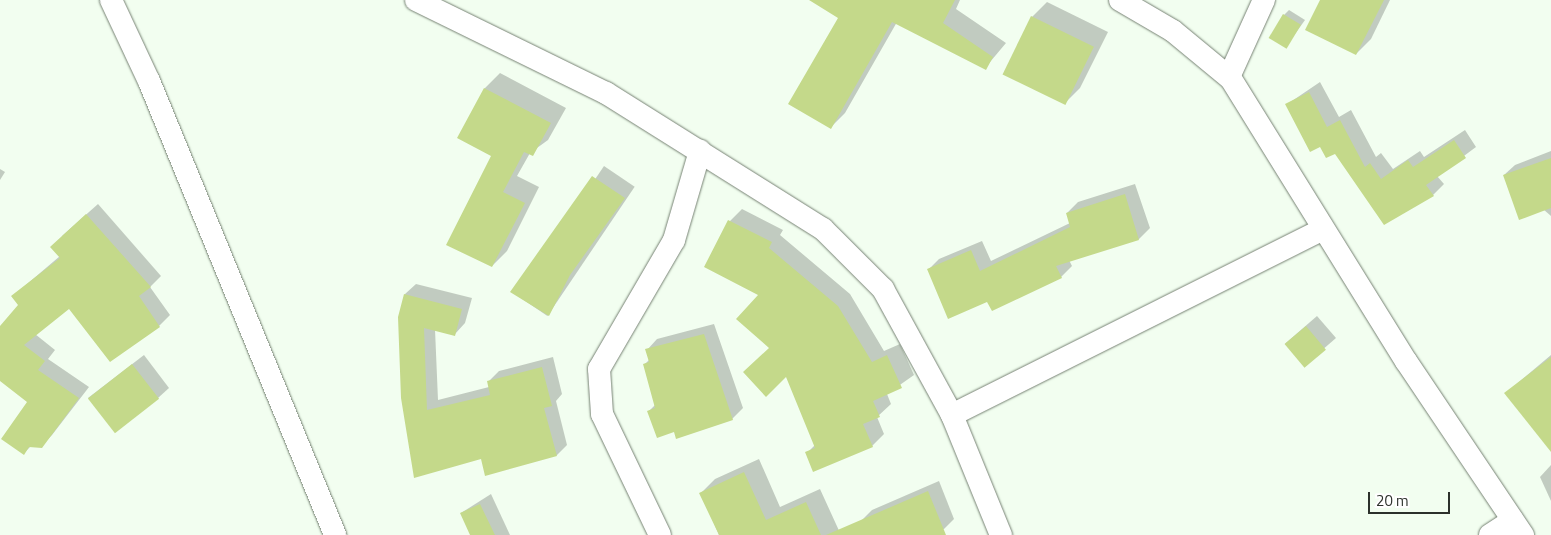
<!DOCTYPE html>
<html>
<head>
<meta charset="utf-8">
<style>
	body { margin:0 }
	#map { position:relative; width:1551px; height:535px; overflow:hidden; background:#f2fef0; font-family:"Titillium Web",sans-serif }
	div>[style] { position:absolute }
	.shadow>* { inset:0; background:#0003; transform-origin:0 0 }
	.building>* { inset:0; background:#c4d98a; transform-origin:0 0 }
	.roads { filter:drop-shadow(0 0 1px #768273) drop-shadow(0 0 1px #768273) }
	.street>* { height:22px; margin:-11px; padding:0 11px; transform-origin:11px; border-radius:11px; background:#fff }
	span { translate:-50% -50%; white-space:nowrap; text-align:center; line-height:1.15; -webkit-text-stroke:4px #fff; paint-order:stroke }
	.scale { position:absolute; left:1368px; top:492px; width:82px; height:22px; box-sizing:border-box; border:2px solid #2c312b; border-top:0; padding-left:6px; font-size:15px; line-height:18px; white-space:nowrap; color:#2c312b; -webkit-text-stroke:4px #fff; paint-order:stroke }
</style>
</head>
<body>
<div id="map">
	<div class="shadow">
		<i style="clip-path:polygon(828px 0,960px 0,956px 9px,1006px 43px,985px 68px,897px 22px,845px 113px,831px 127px,839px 18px)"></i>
		<i style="clip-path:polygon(1321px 0,1390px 0,1371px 39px,1356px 54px)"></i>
		<i style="clip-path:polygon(1047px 2px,1108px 32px,1080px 88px,1065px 103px,1032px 17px)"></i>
		<i style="clip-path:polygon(1289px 10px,1305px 20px,1285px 48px,1284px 15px)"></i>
		<i style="clip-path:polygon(500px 73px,566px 108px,548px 140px,530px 153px,517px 176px,539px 187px,507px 251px,492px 266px,493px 155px,459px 137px,485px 88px)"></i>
		<i style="clip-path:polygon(1320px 82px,1339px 117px,1351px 110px,1376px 157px,1381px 153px,1393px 169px,1420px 151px,1424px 157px,1465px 130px,1476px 147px,1437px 176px,1444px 184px,1433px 195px,1385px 223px,1335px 152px,1320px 145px,1286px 105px)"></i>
		<i style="clip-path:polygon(1551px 151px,1551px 216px,1504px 175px,1515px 165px)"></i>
		<i style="left:604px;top:166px;width:37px;height:156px;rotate:34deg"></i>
		<i style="clip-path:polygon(0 169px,5px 172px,0 180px)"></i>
		<i style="clip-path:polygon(1135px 184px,1150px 228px,1139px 239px,1069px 260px,1072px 266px,1061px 277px,988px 301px,928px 270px,939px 259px,982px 241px,991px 261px,1070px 223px,1067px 213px,1078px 202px)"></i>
		<i style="clip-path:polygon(98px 204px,161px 276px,150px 287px,170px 315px,159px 326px,69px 307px,35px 334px,55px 350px,48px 359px,89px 387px,52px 435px,41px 446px,31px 446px,24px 453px,28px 401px,0 379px,0 330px,20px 305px,13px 296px,60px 256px,62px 236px)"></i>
		<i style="clip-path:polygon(742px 209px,783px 230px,780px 235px,850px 294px,884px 351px,900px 344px,914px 375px,887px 394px,891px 404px,877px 417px,884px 434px,872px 446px,807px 453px,815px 445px,787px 375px,770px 348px,760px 294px,705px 266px,730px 221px)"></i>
		<i style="clip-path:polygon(416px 284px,472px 298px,465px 323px,455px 334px,435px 329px,438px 400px,489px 387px,488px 382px,499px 371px,553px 357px,562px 394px,556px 401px,567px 445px,557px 455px,482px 458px,415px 476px,405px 294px)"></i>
		<i style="left:1317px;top:316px;width:29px;height:42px;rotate:49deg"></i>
		<i style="clip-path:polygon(714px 324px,743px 408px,732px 419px,675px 430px,649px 411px,655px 405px,645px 364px,649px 360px,647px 350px,657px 339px)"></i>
		<i style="clip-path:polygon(144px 355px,169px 388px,158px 398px,88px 398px)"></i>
		<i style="clip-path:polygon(1551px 355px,1551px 450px,1506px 393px)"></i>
		<i style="clip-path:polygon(759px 459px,780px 507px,820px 489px,841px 535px,719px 535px,701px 493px,715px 479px)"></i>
		<i style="clip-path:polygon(1551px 465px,1551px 501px,1540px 477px)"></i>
		<i style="clip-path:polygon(939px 481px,954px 519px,944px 529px,930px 535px,868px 535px,861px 521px,872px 510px)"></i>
		<i style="clip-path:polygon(491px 494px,510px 535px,472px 535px,461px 513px)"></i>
	</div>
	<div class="building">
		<i style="clip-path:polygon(809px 0,955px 0,943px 23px,993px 57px,986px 70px,892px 22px,831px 129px,788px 104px,838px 18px)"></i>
		<i style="clip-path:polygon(1320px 0,1384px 0,1356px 55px,1305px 30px)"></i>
		<i style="left:1283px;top:14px;width:21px;height:28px;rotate:31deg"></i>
		<i style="left:1031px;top:16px;width:70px;height:65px;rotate:26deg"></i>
		<i style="clip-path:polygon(484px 88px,551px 123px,533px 156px,524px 152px,503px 192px,525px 203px,492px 267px,446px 245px,491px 156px,457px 138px)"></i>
		<i style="clip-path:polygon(1309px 92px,1327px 127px,1340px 120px,1365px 167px,1370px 163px,1381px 179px,1408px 160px,1413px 167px,1454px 140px,1466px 158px,1426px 185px,1434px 196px,1384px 225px,1335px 154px,1326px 158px,1320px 147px,1310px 152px,1285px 104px)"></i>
		<i style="clip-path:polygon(1551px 158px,1551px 208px,1519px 220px,1503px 175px)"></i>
		<i style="clip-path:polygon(592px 176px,625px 198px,570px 275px,549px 316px,510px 292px)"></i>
		<i style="clip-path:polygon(1125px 194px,1139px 240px,1056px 266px,1062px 278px,992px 311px,987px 302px,948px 319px,927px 269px,971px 250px,980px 271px,1070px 227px,1066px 213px)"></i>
		<i style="clip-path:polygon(86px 214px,151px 287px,139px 296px,160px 327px,110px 362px,69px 309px,24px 345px,45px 361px,38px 370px,79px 398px,42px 448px,29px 447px,24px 455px,1px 439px,27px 402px,0 381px,0 326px,18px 305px,11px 296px,60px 258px,50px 247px)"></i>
		<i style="clip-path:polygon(728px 220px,772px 242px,769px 248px,838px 306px,872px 362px,887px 355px,902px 388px,873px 401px,880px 417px,863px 424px,873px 447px,813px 472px,805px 452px,815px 448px,786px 377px,766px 397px,743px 372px,769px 348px,736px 319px,758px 295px,704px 267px)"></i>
		<i style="clip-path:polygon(404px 294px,462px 309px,455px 336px,424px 328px,427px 410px,490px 395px,487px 381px,542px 367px,552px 406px,544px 408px,557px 456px,485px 476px,481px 459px,414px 478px,401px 398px,398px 317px)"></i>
		<i style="left:1306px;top:326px;width:31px;height:28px;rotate:50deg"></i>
		<i style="clip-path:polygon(704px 334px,733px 420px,676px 439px,674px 432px,657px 438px,647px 411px,655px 408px,643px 364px,649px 362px,645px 349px)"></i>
		<i style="clip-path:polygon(1551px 357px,1551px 452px,1504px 393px)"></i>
		<i style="left:132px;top:364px;width:44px;height:56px;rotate:52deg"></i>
		<i style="clip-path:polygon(744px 472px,766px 520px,806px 502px,821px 535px,719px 535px,699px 493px)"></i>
		<i style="clip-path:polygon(928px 491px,946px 535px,826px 535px)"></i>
		<i style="clip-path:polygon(480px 504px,495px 535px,470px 535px,460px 513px)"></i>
	</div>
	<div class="roads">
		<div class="street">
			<i style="left:111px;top:0;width:89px;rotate:64.9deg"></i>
			<i style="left:149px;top:81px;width:491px;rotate:67.7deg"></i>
			<i style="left:416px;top:0;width:212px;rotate:26.1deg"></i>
			<i style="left:606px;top:93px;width:256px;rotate:32.1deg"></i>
			<i style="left:823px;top:229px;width:85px;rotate:45deg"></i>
			<i style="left:883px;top:289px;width:144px;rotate:61.3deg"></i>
			<i style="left:952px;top:415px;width:130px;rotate:67.8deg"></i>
			<i style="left:1120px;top:0;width:61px;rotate:30.3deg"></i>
			<i style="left:1173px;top:31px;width:75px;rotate:39.6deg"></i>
			<i style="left:1231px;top:79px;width:332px;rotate:58.2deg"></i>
			<i style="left:1406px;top:361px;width:210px;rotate:56.1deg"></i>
			<i style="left:1229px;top:77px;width:85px;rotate:-65.6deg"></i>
			<i style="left:952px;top:415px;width:415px;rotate:-26.6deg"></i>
			<i style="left:660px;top:535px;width:134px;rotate:-115.6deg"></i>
			<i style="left:602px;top:414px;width:45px;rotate:-93.8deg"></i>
			<i style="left:599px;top:369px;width:149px;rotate:-59.8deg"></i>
			<i style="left:674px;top:240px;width:93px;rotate:-73.7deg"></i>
			<i style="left:1490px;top:535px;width:27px;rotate:-33deg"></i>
		</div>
	</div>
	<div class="scale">20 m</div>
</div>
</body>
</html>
